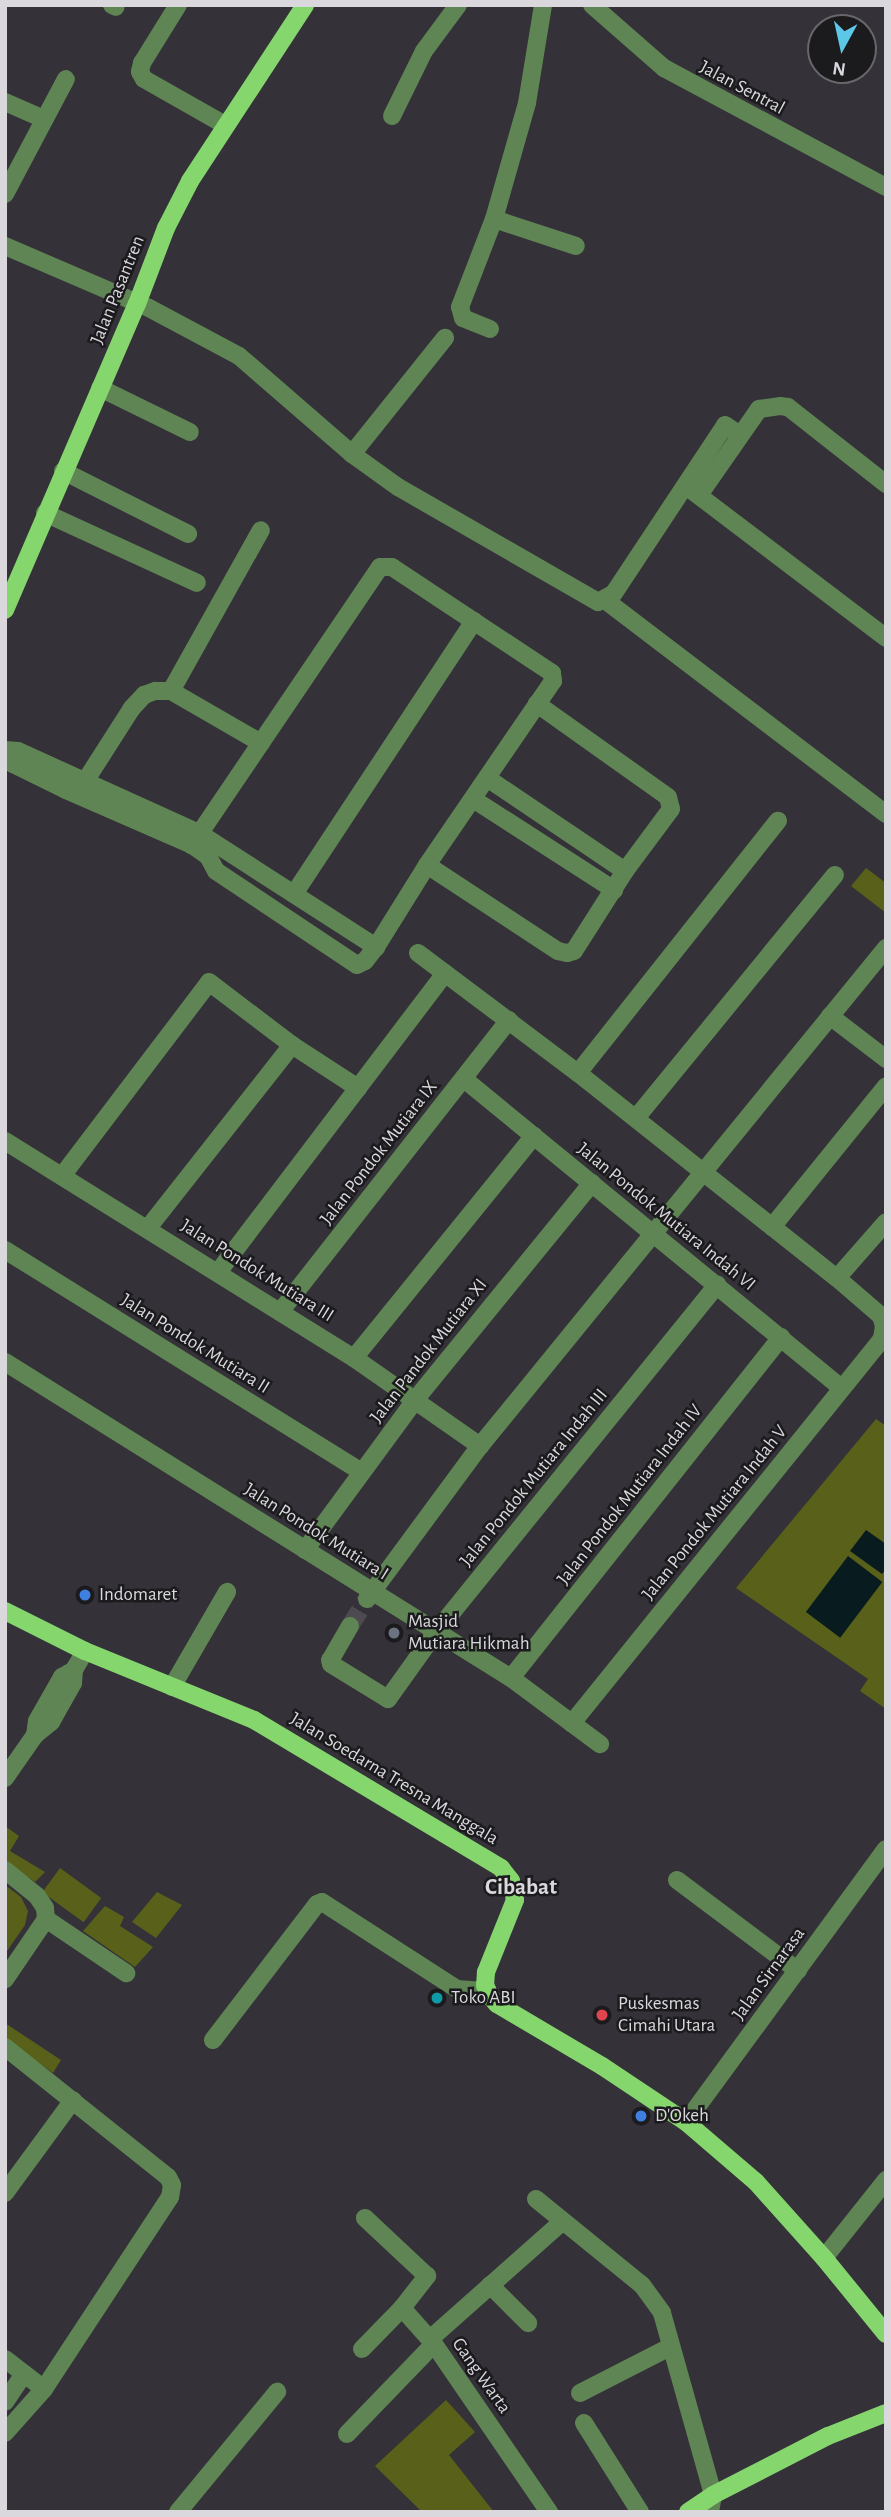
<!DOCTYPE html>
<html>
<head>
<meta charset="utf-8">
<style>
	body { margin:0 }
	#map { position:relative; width:891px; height:2517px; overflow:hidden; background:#343138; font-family:"Alegreya Sans",sans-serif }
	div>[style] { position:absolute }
	.green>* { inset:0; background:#596019; transform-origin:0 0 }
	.water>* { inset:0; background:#081b1e; transform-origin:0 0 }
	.minor-tunnel>* { height:18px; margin-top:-9px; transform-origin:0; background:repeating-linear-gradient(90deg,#4d4a51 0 18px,transparent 0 27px) }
	.minor>* { height:18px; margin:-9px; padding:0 9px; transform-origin:9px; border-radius:9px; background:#5f8554 }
	.major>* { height:18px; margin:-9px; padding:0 9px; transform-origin:9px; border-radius:9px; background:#86d66e }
	.dots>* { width:19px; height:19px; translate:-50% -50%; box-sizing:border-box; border:4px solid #1b1a1d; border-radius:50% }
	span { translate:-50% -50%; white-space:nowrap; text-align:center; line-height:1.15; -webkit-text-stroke:5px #1b1a1d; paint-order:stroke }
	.street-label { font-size:19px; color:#dad8dd }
	.poi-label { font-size:19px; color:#dad8dd }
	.left { translate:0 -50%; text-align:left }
	.quarter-label { font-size:23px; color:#dad8dd; font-weight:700 }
	.frame { position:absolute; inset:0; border:7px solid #dad8dd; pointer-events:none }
	.north { position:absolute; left:807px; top:14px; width:70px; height:70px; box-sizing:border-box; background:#1b1a1d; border:2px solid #67666a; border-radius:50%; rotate:188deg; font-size:19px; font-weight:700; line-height:28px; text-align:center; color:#dad8dd }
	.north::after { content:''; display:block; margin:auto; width:24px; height:32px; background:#5dc7e8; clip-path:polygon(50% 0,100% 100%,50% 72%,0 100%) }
</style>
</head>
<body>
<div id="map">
	<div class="green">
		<i style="clip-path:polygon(866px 868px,886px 883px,886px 913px,851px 886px)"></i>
		<i style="clip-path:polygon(876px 1419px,886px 1426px,886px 1709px,860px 1691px,868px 1679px,736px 1588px)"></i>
		<i style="clip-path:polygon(5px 1826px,19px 1836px,10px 1851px,45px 1872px,35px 1882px,5px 1861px)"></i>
		<i style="left:60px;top:1868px;width:51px;height:30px;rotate:36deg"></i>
		<i style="clip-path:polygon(5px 1885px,21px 1897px,28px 1911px,25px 1925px,5px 1954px)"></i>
		<i style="clip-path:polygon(157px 1892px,182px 1905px,156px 1938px,132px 1922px)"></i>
		<i style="clip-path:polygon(105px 1906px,124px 1917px,120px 1926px,153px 1947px,135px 1967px,83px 1931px)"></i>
		<i style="clip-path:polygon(5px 2023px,61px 2060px,53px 2073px,5px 2039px)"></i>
		<i style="clip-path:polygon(446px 2400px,475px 2432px,449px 2455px,494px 2512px,422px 2512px,375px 2466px)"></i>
	</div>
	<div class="water">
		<i style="clip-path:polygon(866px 1530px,886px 1544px,886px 1569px,882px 1574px,850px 1551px)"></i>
		<i style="left:848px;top:1556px;width:43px;height:70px;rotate:37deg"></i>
	</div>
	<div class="minor-tunnel">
		<i style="left:350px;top:1626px;width:32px;rotate:-58deg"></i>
	</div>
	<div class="minor">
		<i style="left:112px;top:5px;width:4px;rotate:27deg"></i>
		<i style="left:178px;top:5px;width:68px;rotate:121.8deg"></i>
		<i style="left:142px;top:63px;width:9px;rotate:103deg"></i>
		<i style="left:140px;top:72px;width:8px;rotate:60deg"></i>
		<i style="left:144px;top:79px;width:93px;rotate:29.6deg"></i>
		<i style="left:592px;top:5px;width:96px;rotate:41.2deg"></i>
		<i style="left:664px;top:68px;width:252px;rotate:28.2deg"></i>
		<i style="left:5px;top:102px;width:43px;rotate:23.6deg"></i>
		<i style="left:392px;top:116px;width:72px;rotate:-63.8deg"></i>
		<i style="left:424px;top:51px;width:57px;rotate:-53.5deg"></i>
		<i style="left:5px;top:194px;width:130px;rotate:-62.1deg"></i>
		<i style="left:494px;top:219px;width:86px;rotate:18.2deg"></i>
		<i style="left:5px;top:246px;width:157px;rotate:23.3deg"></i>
		<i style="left:149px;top:308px;width:102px;rotate:28.1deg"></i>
		<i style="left:239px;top:356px;width:150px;rotate:40.9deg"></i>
		<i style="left:352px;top:454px;width:57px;rotate:35.7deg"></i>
		<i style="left:398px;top:487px;width:231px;rotate:29.9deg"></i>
		<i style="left:598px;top:602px;width:18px;rotate:-29deg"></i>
		<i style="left:614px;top:593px;width:201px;rotate:-56.5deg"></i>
		<i style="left:725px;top:425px;width:18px;rotate:34deg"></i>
		<i style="left:490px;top:329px;width:29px;rotate:-158deg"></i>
		<i style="left:463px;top:318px;width:11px;rotate:-105deg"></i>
		<i style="left:460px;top:307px;width:94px;rotate:-68.9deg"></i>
		<i style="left:494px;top:219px;width:121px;rotate:-74.1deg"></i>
		<i style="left:527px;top:103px;width:99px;rotate:-80.7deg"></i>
		<i style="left:100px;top:388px;width:100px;rotate:26.1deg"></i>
		<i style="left:352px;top:454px;width:149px;rotate:-51.3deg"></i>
		<i style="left:63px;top:471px;width:140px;rotate:26.7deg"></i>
		<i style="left:690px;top:489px;width:246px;rotate:37.2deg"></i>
		<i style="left:699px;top:495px;width:105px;rotate:-55.1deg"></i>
		<i style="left:759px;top:409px;width:21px;rotate:-8deg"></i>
		<i style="left:780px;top:406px;width:8px;rotate:7deg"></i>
		<i style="left:788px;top:407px;width:125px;rotate:38.2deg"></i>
		<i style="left:45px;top:513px;width:167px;rotate:24.7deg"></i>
		<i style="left:605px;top:600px;width:353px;rotate:37.3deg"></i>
		<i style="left:171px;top:691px;width:184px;rotate:-60.8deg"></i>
		<i style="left:5px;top:750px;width:13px;rotate:4deg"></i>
		<i style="left:18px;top:751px;width:199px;rotate:24.4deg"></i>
		<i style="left:199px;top:833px;width:211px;rotate:32.8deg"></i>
		<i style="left:5px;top:756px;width:11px;rotate:45deg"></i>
		<i style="left:13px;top:764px;width:59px;rotate:26.1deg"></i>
		<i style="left:66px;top:790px;width:137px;rotate:23.6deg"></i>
		<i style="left:192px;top:845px;width:19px;rotate:35deg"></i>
		<i style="left:208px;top:856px;width:17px;rotate:62deg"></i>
		<i style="left:216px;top:871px;width:169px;rotate:33.7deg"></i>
		<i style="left:357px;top:965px;width:9px;rotate:-27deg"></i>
		<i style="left:365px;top:961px;width:18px;rotate:-52deg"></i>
		<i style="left:376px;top:947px;width:97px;rotate:-58.1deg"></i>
		<i style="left:427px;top:865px;width:223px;rotate:-55.6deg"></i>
		<i style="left:553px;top:681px;width:8px;rotate:-97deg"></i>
		<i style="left:552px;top:673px;width:192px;rotate:-146.5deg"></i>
		<i style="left:392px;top:567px;width:12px;rotate:180deg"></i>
		<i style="left:380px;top:567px;width:336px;rotate:124.1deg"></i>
		<i style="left:487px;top:778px;width:166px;rotate:34deg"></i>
		<i style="left:84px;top:783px;width:89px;rotate:-57.4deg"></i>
		<i style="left:132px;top:708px;width:18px;rotate:-47deg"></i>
		<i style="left:144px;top:695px;width:12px;rotate:-20deg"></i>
		<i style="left:155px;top:691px;width:16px"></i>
		<i style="left:171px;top:691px;width:104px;rotate:30deg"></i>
		<i style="left:473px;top:799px;width:168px;rotate:32.8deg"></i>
		<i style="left:427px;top:865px;width:157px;rotate:33.3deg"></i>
		<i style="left:558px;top:951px;width:9px;rotate:13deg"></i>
		<i style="left:567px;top:953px;width:7px;rotate:-16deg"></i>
		<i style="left:574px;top:951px;width:95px;rotate:-57.5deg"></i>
		<i style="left:625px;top:871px;width:77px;rotate:-53.4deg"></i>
		<i style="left:671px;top:809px;width:12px;rotate:-104deg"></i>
		<i style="left:668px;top:797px;width:161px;rotate:-144.6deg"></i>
		<i style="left:294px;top:894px;width:327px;rotate:-56.6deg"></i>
		<i style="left:418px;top:953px;width:200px;rotate:36.9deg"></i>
		<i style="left:578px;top:1073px;width:330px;rotate:38.4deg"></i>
		<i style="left:837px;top:1278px;width:58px;rotate:40.8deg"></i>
		<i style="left:881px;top:1316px;width:10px;rotate:73deg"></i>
		<i style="left:884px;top:1326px;width:13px;rotate:99deg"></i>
		<i style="left:882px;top:1339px;width:494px;rotate:128.9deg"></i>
		<i style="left:830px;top:1016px;width:71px;rotate:37.5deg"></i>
		<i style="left:578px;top:1073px;width:322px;rotate:-51.6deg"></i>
		<i style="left:464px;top:1079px;width:488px;rotate:39.3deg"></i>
		<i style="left:636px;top:1118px;width:314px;rotate:-50.7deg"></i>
		<i style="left:5px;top:1141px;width:411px;rotate:31.9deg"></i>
		<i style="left:354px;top:1358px;width:154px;rotate:34.9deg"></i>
		<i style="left:62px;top:1176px;width:243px;rotate:-52.8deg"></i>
		<i style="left:209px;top:982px;width:104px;rotate:37.2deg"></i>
		<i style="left:292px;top:1045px;width:79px;rotate:33.1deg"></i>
		<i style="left:772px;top:1227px;width:181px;rotate:-51deg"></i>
		<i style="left:148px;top:1228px;width:233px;rotate:-51.8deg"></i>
		<i style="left:5px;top:1250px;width:420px;rotate:31.9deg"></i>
		<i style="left:219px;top:1271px;width:374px;rotate:-52.8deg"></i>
		<i style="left:837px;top:1278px;width:74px;rotate:-48.8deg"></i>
		<i style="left:280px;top:1312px;width:371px;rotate:-51.9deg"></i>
		<i style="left:354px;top:1358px;width:286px;rotate:-51deg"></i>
		<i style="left:5px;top:1362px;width:597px;rotate:31.99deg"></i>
		<i style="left:511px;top:1678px;width:111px;rotate:36.6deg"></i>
		<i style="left:305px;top:1550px;width:186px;rotate:-53.7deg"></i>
		<i style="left:415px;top:1400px;width:280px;rotate:-50.8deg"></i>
		<i style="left:367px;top:1599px;width:190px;rotate:-53.6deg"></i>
		<i style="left:480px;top:1446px;width:643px;rotate:-50.81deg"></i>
		<i style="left:350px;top:1626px;width:39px;rotate:120deg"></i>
		<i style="left:330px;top:1660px;width:4px;rotate:76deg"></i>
		<i style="left:331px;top:1664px;width:67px;rotate:31.6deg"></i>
		<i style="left:388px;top:1699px;width:82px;rotate:-54.4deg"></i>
		<i style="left:436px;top:1632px;width:447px;rotate:-51deg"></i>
		<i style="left:511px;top:1678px;width:435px;rotate:-51.6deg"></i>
		<i style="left:172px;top:1687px;width:110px;rotate:-59.9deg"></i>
		<i style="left:35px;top:1735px;width:14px;rotate:-82deg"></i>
		<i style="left:37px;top:1721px;width:51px;rotate:-60.4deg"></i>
		<i style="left:62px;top:1677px;width:14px;rotate:-30deg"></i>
		<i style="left:5px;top:1778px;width:52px;rotate:-55.1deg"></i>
		<i style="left:35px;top:1735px;width:21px;rotate:-39deg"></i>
		<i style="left:51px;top:1722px;width:45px;rotate:-60.6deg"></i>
		<i style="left:73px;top:1683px;width:13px;rotate:-86deg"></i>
		<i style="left:74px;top:1670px;width:22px;rotate:-60deg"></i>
		<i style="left:5px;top:1870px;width:41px;rotate:39.1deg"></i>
		<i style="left:37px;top:1896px;width:14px;rotate:56deg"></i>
		<i style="left:45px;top:1908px;width:11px;rotate:85deg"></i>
		<i style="left:46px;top:1919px;width:73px;rotate:124.3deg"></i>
		<i style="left:677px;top:1880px;width:151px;rotate:36.9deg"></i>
		<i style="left:46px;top:1919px;width:97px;rotate:34deg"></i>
		<i style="left:213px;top:2040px;width:171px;rotate:-52.6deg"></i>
		<i style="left:317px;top:1904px;width:5px;rotate:-22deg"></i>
		<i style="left:322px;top:1902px;width:161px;rotate:32.8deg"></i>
		<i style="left:457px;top:1989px;width:31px;rotate:4deg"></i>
		<i style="left:5px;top:2047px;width:208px;rotate:38.6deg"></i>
		<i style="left:168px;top:2177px;width:9px;rotate:63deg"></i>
		<i style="left:172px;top:2185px;width:12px;rotate:99deg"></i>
		<i style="left:170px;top:2197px;width:230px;rotate:123.3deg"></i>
		<i style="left:44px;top:2389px;width:59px;rotate:131.6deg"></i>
		<i style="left:686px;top:2122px;width:338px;rotate:-53.8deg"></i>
		<i style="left:5px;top:2193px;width:115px;rotate:-53.8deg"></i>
		<i style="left:536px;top:2199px;width:136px;rotate:39.1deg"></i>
		<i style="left:642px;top:2285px;width:34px;rotate:54deg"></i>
		<i style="left:662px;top:2313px;width:189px;rotate:74.3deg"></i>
		<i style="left:713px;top:2495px;width:17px;rotate:100deg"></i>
		<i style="left:824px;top:2258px;width:100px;rotate:-51.5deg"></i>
		<i style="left:490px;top:2285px;width:54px;rotate:45deg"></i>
		<i style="left:402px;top:2308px;width:48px;rotate:48.4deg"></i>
		<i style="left:434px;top:2344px;width:204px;rotate:55.6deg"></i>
		<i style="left:430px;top:2339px;width:176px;rotate:-41.6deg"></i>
		<i style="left:362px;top:2349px;width:57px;rotate:-45.7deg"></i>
		<i style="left:402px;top:2308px;width:41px;rotate:-52deg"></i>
		<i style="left:427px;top:2276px;width:85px;rotate:-136.9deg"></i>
		<i style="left:5px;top:2359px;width:49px;rotate:37.6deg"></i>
		<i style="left:580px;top:2393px;width:101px;rotate:-27.1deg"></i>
		<i style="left:5px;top:2402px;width:34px;rotate:-56deg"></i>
		<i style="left:584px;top:2423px;width:105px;rotate:57.8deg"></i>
		<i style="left:347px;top:2434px;width:125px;rotate:-46deg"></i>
		<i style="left:178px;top:2512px;width:156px;rotate:-50.5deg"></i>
	</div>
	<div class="major">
		<i style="left:5px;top:610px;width:333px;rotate:-66.7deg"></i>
		<i style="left:137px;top:304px;width:81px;rotate:-69.1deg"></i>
		<i style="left:166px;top:228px;width:53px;rotate:-62.9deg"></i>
		<i style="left:190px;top:181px;width:210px;rotate:-56.8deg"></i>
		<i style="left:5px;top:1611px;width:89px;rotate:26.6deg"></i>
		<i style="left:85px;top:1651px;width:183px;rotate:22.2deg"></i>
		<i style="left:254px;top:1720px;width:288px;rotate:30.9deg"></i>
		<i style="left:501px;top:1868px;width:16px;rotate:52deg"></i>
		<i style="left:511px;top:1881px;width:19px;rotate:78deg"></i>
		<i style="left:515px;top:1900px;width:78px;rotate:111.9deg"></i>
		<i style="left:486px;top:1972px;width:13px;rotate:94deg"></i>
		<i style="left:485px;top:1985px;width:12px;rotate:66deg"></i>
		<i style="left:490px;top:1996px;width:11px;rotate:49deg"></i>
		<i style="left:497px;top:2004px;width:122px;rotate:30.6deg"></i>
		<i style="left:602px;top:2066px;width:101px;rotate:33.7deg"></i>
		<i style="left:686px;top:2122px;width:92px;rotate:40.6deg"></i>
		<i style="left:756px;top:2182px;width:102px;rotate:48.2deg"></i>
		<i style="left:824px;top:2258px;width:98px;rotate:50.8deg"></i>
		<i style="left:688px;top:2512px;width:30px;rotate:-34deg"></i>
		<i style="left:713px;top:2495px;width:129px;rotate:-27.2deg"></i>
		<i style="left:828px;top:2436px;width:62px;rotate:-21.6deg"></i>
	</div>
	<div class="dots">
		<i style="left:85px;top:1595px;background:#3f7fe0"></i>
		<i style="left:394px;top:1633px;background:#6b7280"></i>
		<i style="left:437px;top:1998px;background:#0f9aa8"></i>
		<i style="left:602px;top:2015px;background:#e0444e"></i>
		<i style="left:641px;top:2116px;background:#3f7fe0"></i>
	</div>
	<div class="street-label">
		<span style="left:742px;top:88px;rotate:28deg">Jalan Sentral</span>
		<span style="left:118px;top:290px;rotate:-68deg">Jalan Pasantren</span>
		<span style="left:379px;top:1153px;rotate:-52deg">Jalan Pondok Mutiara IX</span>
		<span style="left:666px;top:1217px;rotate:39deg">Jalan Pondok Mutiara Indah VI</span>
		<span style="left:257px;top:1271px;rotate:32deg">Jalan Pondok Mutiara III</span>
		<span style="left:195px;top:1344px;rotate:32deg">Jalan Pondok Mutiara II</span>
		<span style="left:429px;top:1351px;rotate:-52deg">Jalan Pandok Mutiara XI</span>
		<span style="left:534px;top:1478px;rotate:-51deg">Jalan Pondok Mutiara Indah III</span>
		<span style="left:630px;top:1495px;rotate:-52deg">Jalan Pondok Mutiara Indah IV</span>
		<span style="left:715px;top:1513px;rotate:-51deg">Jalan Pondok Mutiara Indah V</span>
		<span style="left:316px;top:1532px;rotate:32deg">Jalan Pondok Mutiara I</span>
		<span style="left:394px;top:1779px;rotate:31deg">Jalan Soedarna Tresna Manggala</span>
		<span style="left:769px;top:1974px;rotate:-54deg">Jalan Sirnarasa</span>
		<span style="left:481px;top:2376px;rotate:55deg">Gang Warta</span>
	</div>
	<div class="poi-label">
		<span class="left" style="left:99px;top:1595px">Indomaret</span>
		<span class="left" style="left:408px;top:1633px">Masjid<br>Mutiara Hikmah</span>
		<span class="left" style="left:451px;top:1998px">Toko ABI</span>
		<span class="left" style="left:618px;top:2015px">Puskesmas<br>Cimahi Utara</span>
		<span class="left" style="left:655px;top:2116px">D'Okeh</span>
	</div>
	<div class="quarter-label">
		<span style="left:521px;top:1888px">Cibabat</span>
	</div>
	<div class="frame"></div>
	<div class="north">N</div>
</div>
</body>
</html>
